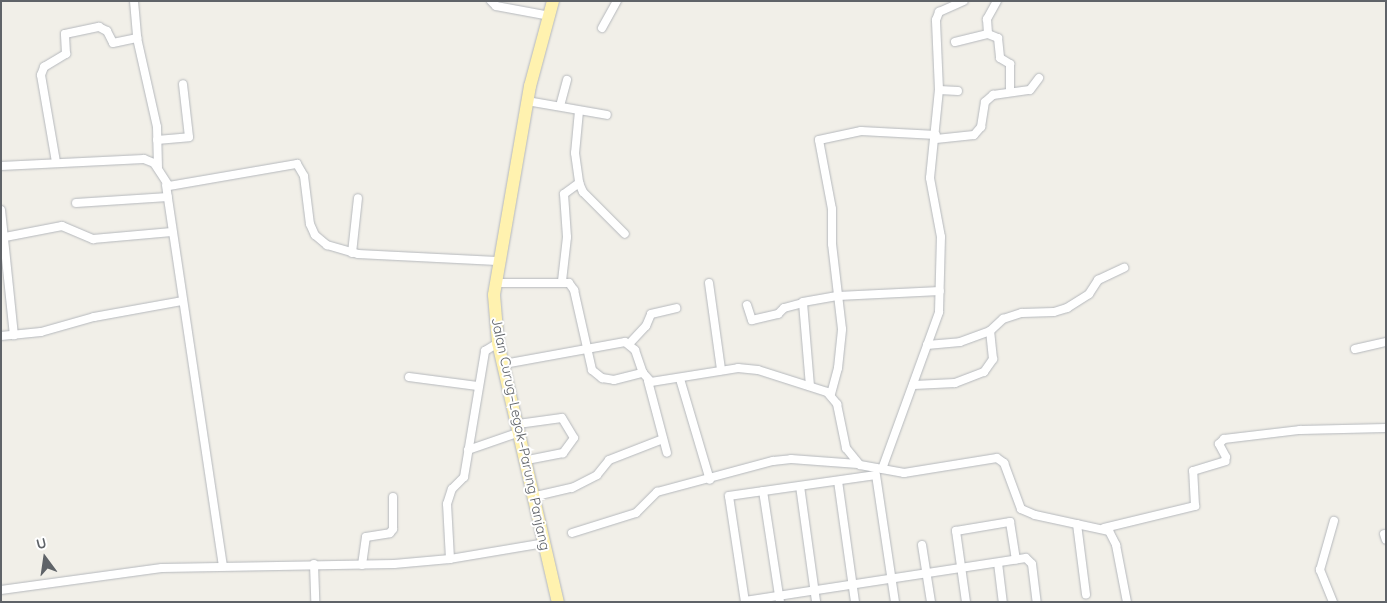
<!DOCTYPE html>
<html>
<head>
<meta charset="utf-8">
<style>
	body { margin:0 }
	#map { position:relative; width:1387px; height:603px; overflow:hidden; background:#f1efe8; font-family:Quicksand,sans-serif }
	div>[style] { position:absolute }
	.roads { filter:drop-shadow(0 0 1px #b5b8bc) drop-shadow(0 0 1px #b5b8bc) }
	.minor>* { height:8px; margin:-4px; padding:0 4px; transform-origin:4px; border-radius:4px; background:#fff }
	.primary>* { height:12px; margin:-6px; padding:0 6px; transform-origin:6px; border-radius:6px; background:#fff2af }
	span { translate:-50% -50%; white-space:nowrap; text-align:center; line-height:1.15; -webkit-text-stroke:4px #fff; paint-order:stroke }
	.street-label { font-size:14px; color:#5f6368 }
	.frame { position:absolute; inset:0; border:2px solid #5f6368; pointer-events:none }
	.north { position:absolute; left:20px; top:533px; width:50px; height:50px; -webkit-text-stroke:4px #fff; paint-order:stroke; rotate:346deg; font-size:14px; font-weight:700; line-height:20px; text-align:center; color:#5f6368 }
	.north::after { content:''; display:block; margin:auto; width:18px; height:22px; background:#5f6368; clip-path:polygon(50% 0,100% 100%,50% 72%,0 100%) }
</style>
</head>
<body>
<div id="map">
	<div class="roads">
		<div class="minor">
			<i style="left:134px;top:1px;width:37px;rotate:85deg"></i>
			<i style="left:137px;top:38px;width:91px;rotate:77.3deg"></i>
			<i style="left:157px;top:127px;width:40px;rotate:88.6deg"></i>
			<i style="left:491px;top:1px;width:7px;rotate:45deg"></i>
			<i style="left:496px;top:6px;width:55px;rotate:10.5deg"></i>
			<i style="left:997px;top:1px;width:21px;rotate:119deg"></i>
			<i style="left:987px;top:19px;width:15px;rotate:86deg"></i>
			<i style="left:988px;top:34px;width:11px;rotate:22deg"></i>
			<i style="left:998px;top:38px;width:20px;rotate:84deg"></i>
			<i style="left:1000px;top:58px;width:12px;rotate:31deg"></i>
			<i style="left:1010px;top:64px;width:27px;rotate:90deg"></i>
			<i style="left:602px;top:28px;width:31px;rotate:-61deg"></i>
			<i style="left:955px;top:42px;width:34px;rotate:-14deg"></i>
			<i style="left:939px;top:90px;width:19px;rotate:3deg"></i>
			<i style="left:527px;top:101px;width:81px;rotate:9.9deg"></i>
			<i style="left:560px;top:106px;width:27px;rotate:-75deg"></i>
			<i style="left:579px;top:111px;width:42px;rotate:95.4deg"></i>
			<i style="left:575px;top:153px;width:30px;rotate:82deg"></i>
			<i style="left:579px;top:183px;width:10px;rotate:66deg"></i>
			<i style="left:583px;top:192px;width:59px;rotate:45deg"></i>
			<i style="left:936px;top:139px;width:38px;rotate:-6deg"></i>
			<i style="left:974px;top:135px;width:11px;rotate:-49deg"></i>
			<i style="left:981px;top:127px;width:25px;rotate:-81deg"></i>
			<i style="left:985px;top:102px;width:11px;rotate:-41deg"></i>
			<i style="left:993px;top:95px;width:37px;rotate:-8deg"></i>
			<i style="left:1030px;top:90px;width:15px;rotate:-53deg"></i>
			<i style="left:157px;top:140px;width:32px;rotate:-5deg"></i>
			<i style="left:189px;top:137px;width:53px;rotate:-96.5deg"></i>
			<i style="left:56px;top:162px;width:88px;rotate:-99.8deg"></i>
			<i style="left:41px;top:75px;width:9px;rotate:-69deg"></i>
			<i style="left:44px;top:67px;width:26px;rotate:-31deg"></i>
			<i style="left:66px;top:54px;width:20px;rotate:-93deg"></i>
			<i style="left:65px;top:34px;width:35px;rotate:-12deg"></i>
			<i style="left:99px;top:27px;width:9px;rotate:27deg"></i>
			<i style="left:107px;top:31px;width:13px;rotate:63deg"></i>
			<i style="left:113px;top:43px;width:25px;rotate:-12deg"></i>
			<i style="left:1px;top:166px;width:143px;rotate:-2.8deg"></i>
			<i style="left:144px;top:159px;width:11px;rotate:22deg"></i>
			<i style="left:154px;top:163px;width:27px;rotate:57deg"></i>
			<i style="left:169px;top:186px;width:130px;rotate:-9.8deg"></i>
			<i style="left:297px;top:164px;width:14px;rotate:60deg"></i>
			<i style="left:304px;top:176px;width:48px;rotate:82.9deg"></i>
			<i style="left:310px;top:224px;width:12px;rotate:66deg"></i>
			<i style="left:315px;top:235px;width:16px;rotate:40deg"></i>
			<i style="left:327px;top:245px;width:32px;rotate:16deg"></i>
			<i style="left:358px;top:254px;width:139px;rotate:2.9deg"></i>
			<i style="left:166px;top:185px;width:385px;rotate:81.5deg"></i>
			<i style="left:76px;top:203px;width:92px;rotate:-3.7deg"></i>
			<i style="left:1px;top:210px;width:126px;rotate:84.1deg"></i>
			<i style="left:5px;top:237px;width:58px;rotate:-10.9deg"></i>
			<i style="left:62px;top:226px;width:34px;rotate:23deg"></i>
			<i style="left:93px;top:239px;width:79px;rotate:-5.1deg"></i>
			<i style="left:352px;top:253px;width:55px;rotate:-83.8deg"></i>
			<i style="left:562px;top:281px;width:44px;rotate:-83.5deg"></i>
			<i style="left:567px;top:237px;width:43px;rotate:-94deg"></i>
			<i style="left:564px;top:194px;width:19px;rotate:-36deg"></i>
			<i style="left:495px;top:283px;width:74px"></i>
			<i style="left:569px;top:283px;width:9px;rotate:54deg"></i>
			<i style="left:574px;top:290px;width:82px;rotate:77.3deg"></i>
			<i style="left:592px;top:370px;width:13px;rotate:39deg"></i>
			<i style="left:602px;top:378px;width:12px;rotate:9deg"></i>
			<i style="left:614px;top:380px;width:30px;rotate:-14deg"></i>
			<i style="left:709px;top:283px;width:88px;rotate:82.1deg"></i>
			<i style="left:747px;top:305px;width:16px;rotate:72deg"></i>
			<i style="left:752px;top:320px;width:27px;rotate:-13deg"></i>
			<i style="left:778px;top:314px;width:8px;rotate:-45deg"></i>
			<i style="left:784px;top:308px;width:20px;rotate:-15deg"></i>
			<i style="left:1px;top:336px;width:40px;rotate:-5.7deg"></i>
			<i style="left:41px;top:332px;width:55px;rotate:-15.8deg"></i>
			<i style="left:94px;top:317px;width:89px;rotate:-10.3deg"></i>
			<i style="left:629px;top:344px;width:25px;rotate:-47deg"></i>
			<i style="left:646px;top:326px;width:13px;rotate:-67deg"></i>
			<i style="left:651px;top:314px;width:26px;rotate:-13deg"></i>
			<i style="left:927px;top:345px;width:33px;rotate:-5deg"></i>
			<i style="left:960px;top:342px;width:32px;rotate:-20deg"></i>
			<i style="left:990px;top:331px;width:18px;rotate:-43deg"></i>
			<i style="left:1003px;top:319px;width:20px;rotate:-18deg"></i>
			<i style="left:1022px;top:313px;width:32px;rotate:-2deg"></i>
			<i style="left:1054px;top:312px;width:14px;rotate:-17deg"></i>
			<i style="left:1067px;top:308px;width:26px;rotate:-32deg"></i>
			<i style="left:1089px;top:294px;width:17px;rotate:-57deg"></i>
			<i style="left:1098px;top:280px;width:29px;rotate:-25deg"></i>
			<i style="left:1355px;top:349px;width:32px;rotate:-13deg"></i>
			<i style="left:504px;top:364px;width:123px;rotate:-10.3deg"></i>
			<i style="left:625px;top:342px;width:13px;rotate:39deg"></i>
			<i style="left:635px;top:350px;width:24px;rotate:71deg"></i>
			<i style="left:643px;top:373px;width:12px;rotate:48deg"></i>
			<i style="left:651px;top:382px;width:88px;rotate:-9.1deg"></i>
			<i style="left:738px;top:368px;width:20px;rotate:6deg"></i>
			<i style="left:758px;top:370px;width:72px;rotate:17.7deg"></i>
			<i style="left:827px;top:392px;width:16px;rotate:50deg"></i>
			<i style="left:837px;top:404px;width:45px;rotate:78.4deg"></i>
			<i style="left:846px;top:448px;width:22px;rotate:51deg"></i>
			<i style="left:860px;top:465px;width:45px;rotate:10.3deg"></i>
			<i style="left:904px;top:473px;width:94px;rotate:-9.2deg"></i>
			<i style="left:997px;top:458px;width:9px;rotate:36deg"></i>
			<i style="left:1004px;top:463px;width:49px;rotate:69.7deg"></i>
			<i style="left:1021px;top:509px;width:15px;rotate:23deg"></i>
			<i style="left:1035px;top:515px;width:76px;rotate:12.2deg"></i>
			<i style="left:1109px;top:531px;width:16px;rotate:63deg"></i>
			<i style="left:1116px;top:545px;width:58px;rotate:79.1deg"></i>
			<i style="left:409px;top:377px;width:69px;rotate:7.5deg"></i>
			<i style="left:680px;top:379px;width:105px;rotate:73.5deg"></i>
			<i style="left:648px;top:381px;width:74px;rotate:75.2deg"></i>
			<i style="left:913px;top:385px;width:42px;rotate:-2.7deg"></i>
			<i style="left:955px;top:383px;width:31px;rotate:-21deg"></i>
			<i style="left:984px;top:372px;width:16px;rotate:-55deg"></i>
			<i style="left:993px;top:359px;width:28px;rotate:-96deg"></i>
			<i style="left:810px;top:386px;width:84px;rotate:-94.8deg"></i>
			<i style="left:803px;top:302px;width:36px;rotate:-10deg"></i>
			<i style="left:838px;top:296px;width:102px;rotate:-2.8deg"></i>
			<i style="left:831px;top:394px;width:27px;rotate:-75deg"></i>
			<i style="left:838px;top:368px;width:39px;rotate:-84deg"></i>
			<i style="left:842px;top:329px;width:86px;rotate:-96.7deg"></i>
			<i style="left:832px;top:244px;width:35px;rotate:-90deg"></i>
			<i style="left:832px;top:209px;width:70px;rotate:-100.7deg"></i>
			<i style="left:819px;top:140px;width:43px;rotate:-12.1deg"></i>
			<i style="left:861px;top:131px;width:75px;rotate:3.1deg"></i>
			<i style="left:518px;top:424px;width:44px;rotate:-7.8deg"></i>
			<i style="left:562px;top:418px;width:23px;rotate:59deg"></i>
			<i style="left:574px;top:438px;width:19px;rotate:126deg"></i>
			<i style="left:563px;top:453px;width:37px;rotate:169deg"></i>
			<i style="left:468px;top:450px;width:55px;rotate:-19.1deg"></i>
			<i style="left:882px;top:469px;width:167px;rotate:-70deg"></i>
			<i style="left:939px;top:312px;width:75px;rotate:-88.5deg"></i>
			<i style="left:941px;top:237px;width:60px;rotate:-100.6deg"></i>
			<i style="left:930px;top:178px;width:88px;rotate:-84.2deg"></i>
			<i style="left:939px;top:90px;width:70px;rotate:-92.5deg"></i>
			<i style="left:936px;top:20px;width:9px;rotate:-69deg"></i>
			<i style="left:939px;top:12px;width:27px;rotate:-24deg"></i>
			<i style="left:838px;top:481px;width:122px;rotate:82deg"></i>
			<i style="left:800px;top:486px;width:117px;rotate:82.1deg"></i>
			<i style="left:763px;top:491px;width:112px;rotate:81.3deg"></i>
			<i style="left:536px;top:496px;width:37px;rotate:-13deg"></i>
			<i style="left:572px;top:488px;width:28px;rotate:-27deg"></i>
			<i style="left:597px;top:475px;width:19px;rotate:-51deg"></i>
			<i style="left:609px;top:460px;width:58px;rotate:-21.3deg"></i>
			<i style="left:1077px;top:524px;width:71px;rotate:82.7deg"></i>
			<i style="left:1104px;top:528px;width:94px;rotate:-13.6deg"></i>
			<i style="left:1195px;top:506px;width:35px;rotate:-93deg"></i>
			<i style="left:1193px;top:471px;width:34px;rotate:-17deg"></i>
			<i style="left:1225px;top:461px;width:4px;rotate:-76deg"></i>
			<i style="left:1226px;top:457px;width:15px;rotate:-118deg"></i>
			<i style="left:1219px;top:444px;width:7px;rotate:-45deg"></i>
			<i style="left:1224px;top:439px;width:77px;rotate:-6.8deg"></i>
			<i style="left:1300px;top:430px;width:86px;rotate:-1.3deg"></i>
			<i style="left:572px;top:533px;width:67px;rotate:-17.4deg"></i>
			<i style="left:636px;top:513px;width:30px;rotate:-45deg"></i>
			<i style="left:657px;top:492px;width:120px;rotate:-15deg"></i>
			<i style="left:773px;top:461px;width:18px;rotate:-6deg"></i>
			<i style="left:791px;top:459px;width:67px;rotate:4.3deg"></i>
			<i style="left:1384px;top:534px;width:6px;rotate:72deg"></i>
			<i style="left:922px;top:545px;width:58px;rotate:81deg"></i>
			<i style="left:450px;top:559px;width:55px;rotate:-93.1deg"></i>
			<i style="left:447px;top:504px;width:16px;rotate:-72deg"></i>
			<i style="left:452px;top:489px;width:17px;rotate:-45deg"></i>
			<i style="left:464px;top:477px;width:128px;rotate:-80.5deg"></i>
			<i style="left:485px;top:351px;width:15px;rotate:-32deg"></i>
			<i style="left:998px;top:563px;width:39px;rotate:83deg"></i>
			<i style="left:314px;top:564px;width:38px;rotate:88deg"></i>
			<i style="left:362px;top:565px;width:28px;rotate:-82deg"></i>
			<i style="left:366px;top:537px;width:24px;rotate:-9deg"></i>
			<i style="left:390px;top:533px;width:5px;rotate:-53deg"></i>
			<i style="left:393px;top:529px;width:32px;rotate:-90deg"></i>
			<i style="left:1px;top:590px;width:162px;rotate:-7.8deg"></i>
			<i style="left:162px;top:568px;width:232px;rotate:-1deg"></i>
			<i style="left:394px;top:564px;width:56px;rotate:-5.1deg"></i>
			<i style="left:450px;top:559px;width:96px;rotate:-9.6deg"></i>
			<i style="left:745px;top:601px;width:284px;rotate:-8.7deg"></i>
			<i style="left:1026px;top:558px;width:8px;rotate:45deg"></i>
			<i style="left:1032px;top:564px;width:38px;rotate:83deg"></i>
			<i style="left:745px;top:602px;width:107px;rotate:-98.6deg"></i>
			<i style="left:729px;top:496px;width:148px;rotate:-8.1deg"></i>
			<i style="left:876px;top:475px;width:128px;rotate:81.5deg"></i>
			<i style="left:966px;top:602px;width:72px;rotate:-98deg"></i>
			<i style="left:956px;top:531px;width:55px;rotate:-9.5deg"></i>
			<i style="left:1010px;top:522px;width:38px;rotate:81deg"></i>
			<i style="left:1333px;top:602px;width:35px;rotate:-112deg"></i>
			<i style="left:1320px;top:570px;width:51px;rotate:-74.1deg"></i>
		</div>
		<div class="primary">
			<i style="left:553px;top:1px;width:88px;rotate:105.1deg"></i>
			<i style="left:530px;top:86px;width:212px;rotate:99.8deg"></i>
			<i style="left:494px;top:295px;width:48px;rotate:85.2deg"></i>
			<i style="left:498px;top:343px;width:266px;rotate:77deg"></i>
		</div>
	</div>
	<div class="street-label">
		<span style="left:521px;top:434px;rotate:78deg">Jalan Curug–Legok–Parung Panjang</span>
	</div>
	<div class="frame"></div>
	<div class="north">U</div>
</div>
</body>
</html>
